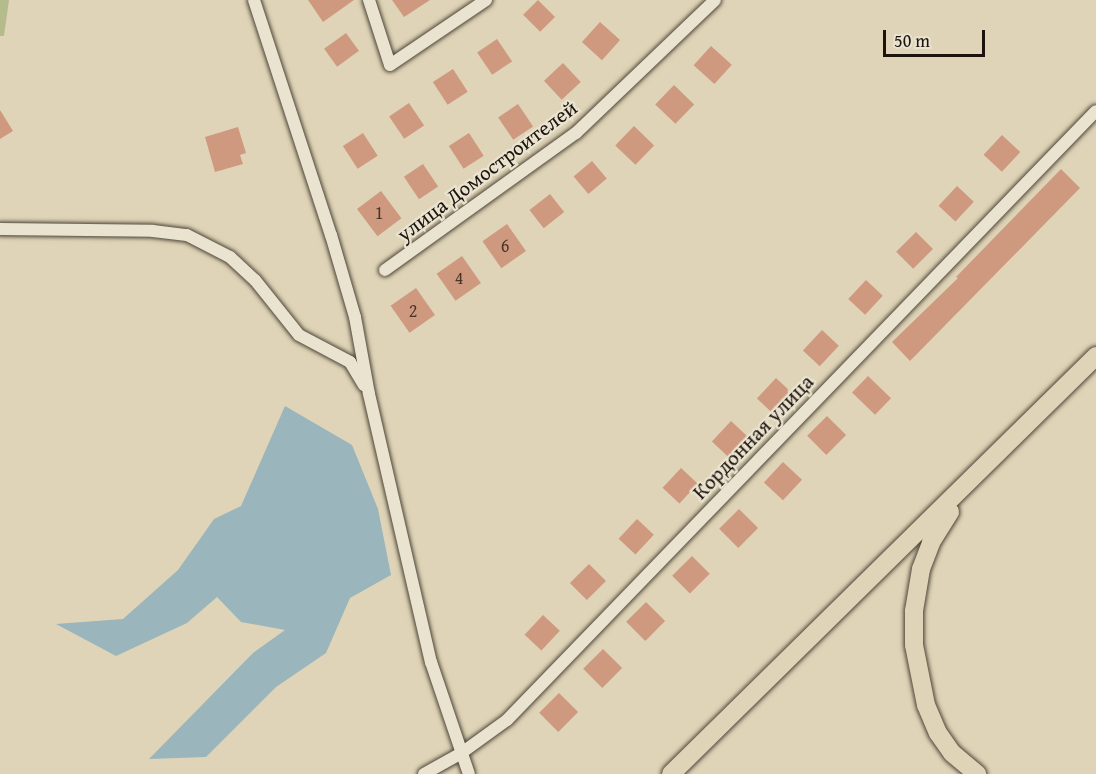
<!DOCTYPE html>
<html>
<head>
<meta charset="utf-8">
<style>
	body { margin:0 }
	#map { position:relative; width:1096px; height:774px; overflow:hidden; background:#dfd4b7; font-family:"Gentium Book Plus",serif }
	div>[style] { position:absolute }
	.green>* { inset:0; background:#b5bc8c }
	.water>* { inset:0; background:#9ab5bb }
	.building>* { inset:0; background:#ce997f; transform-origin:0 0 }
	.roads { filter:drop-shadow(0 0 2px #4e4538) drop-shadow(0 0 2px #4e4538) }
	.minor>* { height:12px; margin:-6px; padding:0 6px; transform-origin:6px; border-radius:6px; background:#eae3d0 }
	.primary>* { height:18px; margin:-9px; padding:0 9px; transform-origin:9px; border-radius:9px; background:#dfd4b7 }
	span { translate:-50% -50%; white-space:nowrap; text-align:center; line-height:1.15; -webkit-text-stroke:4.5px #eae3d0; paint-order:stroke }
	.number-label { font-size:18px; color:#49362a }
	.number-label span { -webkit-text-stroke-width:0 }
	.street-label { font-size:21px; color:#1d150d }
	.scale { position:absolute; left:883px; top:30px; width:102px; height:27px; box-sizing:border-box; border:3px solid #1d150d; border-top:0; padding-left:8px; font-size:18px; line-height:21px; white-space:nowrap; color:#1d150d; -webkit-text-stroke:4px #eae3d0; paint-order:stroke }
</style>
</head>
<body>
<div id="map">
	<div class="green">
		<i style="clip-path:polygon(0 0,9px 0,4px 36px,0 36px)"></i>
	</div>
	<div class="water">
		<i style="clip-path:polygon(285px 406px,352px 445px,378px 509px,391px 575px,350px 598px,326px 653px,276px 687px,206px 757px,149px 759px,253px 653px,285px 630px,241px 622px,217px 597px,187px 623px,116px 656px,56px 624px,123px 619px,178px 570px,214px 519px,241px 506px)"></i>
	</div>
	<div class="building">
		<i style="clip-path:polygon(308px 0,354px 0,323px 22px)"></i>
		<i style="clip-path:polygon(392px 0,430px 0,404px 17px)"></i>
		<i style="left:538px;top:0;width:24px;height:21px;rotate:45deg"></i>
		<i style="left:600px;top:22px;width:27px;height:27px;rotate:42deg"></i>
		<i style="left:346px;top:33px;width:22px;height:27px;rotate:54deg"></i>
		<i style="left:497px;top:39px;width:27px;height:24px;rotate:56deg"></i>
		<i style="left:711px;top:46px;width:28px;height:26px;rotate:42deg"></i>
		<i style="left:563px;top:63px;width:26px;height:26px;rotate:47deg"></i>
		<i style="left:453px;top:69px;width:27px;height:24px;rotate:57deg"></i>
		<i style="left:674px;top:85px;width:28px;height:27px;rotate:44deg"></i>
		<i style="left:409px;top:103px;width:27px;height:24px;rotate:56deg"></i>
		<i style="left:518px;top:104px;width:27px;height:24px;rotate:56deg"></i>
		<i style="clip-path:polygon(0 110px,13px 131px,0 139px)"></i>
		<i style="left:634px;top:126px;width:28px;height:27px;rotate:44deg"></i>
		<i style="clip-path:polygon(238px 127px,246px 153px,240px 155px,243px 164px,215px 172px,205px 137px)"></i>
		<i style="left:363px;top:133px;width:27px;height:24px;rotate:57deg"></i>
		<i style="left:469px;top:133px;width:27px;height:24px;rotate:57deg"></i>
		<i style="left:1002px;top:135px;width:25px;height:27px;rotate:43deg"></i>
		<i style="left:592px;top:161px;width:23px;height:24px;rotate:50deg"></i>
		<i style="left:423px;top:164px;width:27px;height:23px;rotate:56deg"></i>
		<i style="clip-path:polygon(1061px 169px,1080px 188px,910px 361px,892px 342px,958px 278px,956px 277px)"></i>
		<i style="left:957px;top:186px;width:23px;height:27px;rotate:43deg"></i>
		<i style="left:381px;top:191px;width:34px;height:30px;rotate:53deg"></i>
		<i style="left:550px;top:194px;width:23px;height:26px;rotate:52deg"></i>
		<i style="left:507px;top:224px;width:33px;height:30px;rotate:55deg"></i>
		<i style="left:916px;top:232px;width:24px;height:28px;rotate:45deg"></i>
		<i style="left:462px;top:256px;width:33px;height:31px;rotate:55deg"></i>
		<i style="left:866px;top:280px;width:23px;height:26px;rotate:43deg"></i>
		<i style="left:416px;top:288px;width:33px;height:31px;rotate:55deg"></i>
		<i style="left:822px;top:330px;width:23px;height:28px;rotate:43deg"></i>
		<i style="left:868px;top:376px;width:32px;height:23px;rotate:44deg"></i>
		<i style="left:776px;top:378px;width:23px;height:28px;rotate:43deg"></i>
		<i style="left:827px;top:416px;width:27px;height:28px;rotate:45deg"></i>
		<i style="left:731px;top:421px;width:23px;height:28px;rotate:43deg"></i>
		<i style="left:783px;top:462px;width:26px;height:28px;rotate:43deg"></i>
		<i style="left:681px;top:468px;width:23px;height:27px;rotate:43deg"></i>
		<i style="left:739px;top:509px;width:27px;height:28px;rotate:45deg"></i>
		<i style="left:637px;top:519px;width:23px;height:27px;rotate:43deg"></i>
		<i style="left:692px;top:556px;width:25px;height:28px;rotate:45deg"></i>
		<i style="left:589px;top:564px;width:24px;height:27px;rotate:45deg"></i>
		<i style="left:646px;top:602px;width:27px;height:28px;rotate:45deg"></i>
		<i style="left:543px;top:615px;width:23px;height:27px;rotate:43deg"></i>
		<i style="left:603px;top:649px;width:27px;height:28px;rotate:45deg"></i>
		<i style="left:559px;top:693px;width:27px;height:28px;rotate:45deg"></i>
	</div>
	<div class="roads">
		<div class="minor">
			<i style="left:254px;top:0;width:247px;rotate:71.9deg"></i>
			<i style="left:331px;top:235px;width:85px;rotate:73.7deg"></i>
			<i style="left:355px;top:317px;width:78px;rotate:79.7deg"></i>
			<i style="left:369px;top:394px;width:275px;rotate:77deg"></i>
			<i style="left:431px;top:662px;width:118px;rotate:71.3deg"></i>
			<i style="left:369px;top:0;width:68px;rotate:72.1deg"></i>
			<i style="left:390px;top:65px;width:116px;rotate:-34.1deg"></i>
			<i style="left:0;top:229px;width:153px;rotate:0.7deg"></i>
			<i style="left:153px;top:231px;width:34px;rotate:7deg"></i>
			<i style="left:187px;top:235px;width:48px;rotate:27.1deg"></i>
			<i style="left:230px;top:257px;width:34px;rotate:43deg"></i>
			<i style="left:255px;top:280px;width:70px;rotate:51.3deg"></i>
			<i style="left:299px;top:335px;width:58px;rotate:27.9deg"></i>
			<i style="left:350px;top:362px;width:27px;rotate:59deg"></i>
			<i style="left:385px;top:270px;width:235px;rotate:-35.7deg"></i>
			<i style="left:576px;top:133px;width:192px;rotate:-43.7deg"></i>
			<i style="left:424px;top:774px;width:41px;rotate:-29.1deg"></i>
			<i style="left:460px;top:754px;width:58px;rotate:-35.9deg"></i>
			<i style="left:507px;top:720px;width:847px;rotate:-45.96deg"></i>
		</div>
		<div class="primary">
			<i style="left:950px;top:512px;width:36px;rotate:122deg"></i>
			<i style="left:931px;top:543px;width:28px;rotate:111deg"></i>
			<i style="left:921px;top:569px;width:43px;rotate:99.5deg"></i>
			<i style="left:914px;top:611px;width:34px;rotate:90deg"></i>
			<i style="left:914px;top:645px;width:61px;rotate:78.7deg"></i>
			<i style="left:926px;top:705px;width:30px;rotate:67deg"></i>
			<i style="left:938px;top:733px;width:24px;rotate:55deg"></i>
			<i style="left:952px;top:753px;width:33px;rotate:40deg"></i>
			<i style="left:671px;top:774px;width:596px;rotate:-44.52deg"></i>
		</div>
	</div>
	<div class="number-label">
		<span style="left:379px;top:213px">1</span>
		<span style="left:505px;top:246px">6</span>
		<span style="left:459px;top:278px">4</span>
		<span style="left:413px;top:311px">2</span>
	</div>
	<div class="street-label">
		<span style="left:487px;top:171px;rotate:-37deg">улица Домостроителей</span>
		<span style="left:753px;top:437px;rotate:-46deg">Кордонная улица</span>
	</div>
	<div class="scale">50 m</div>
</div>
</body>
</html>
